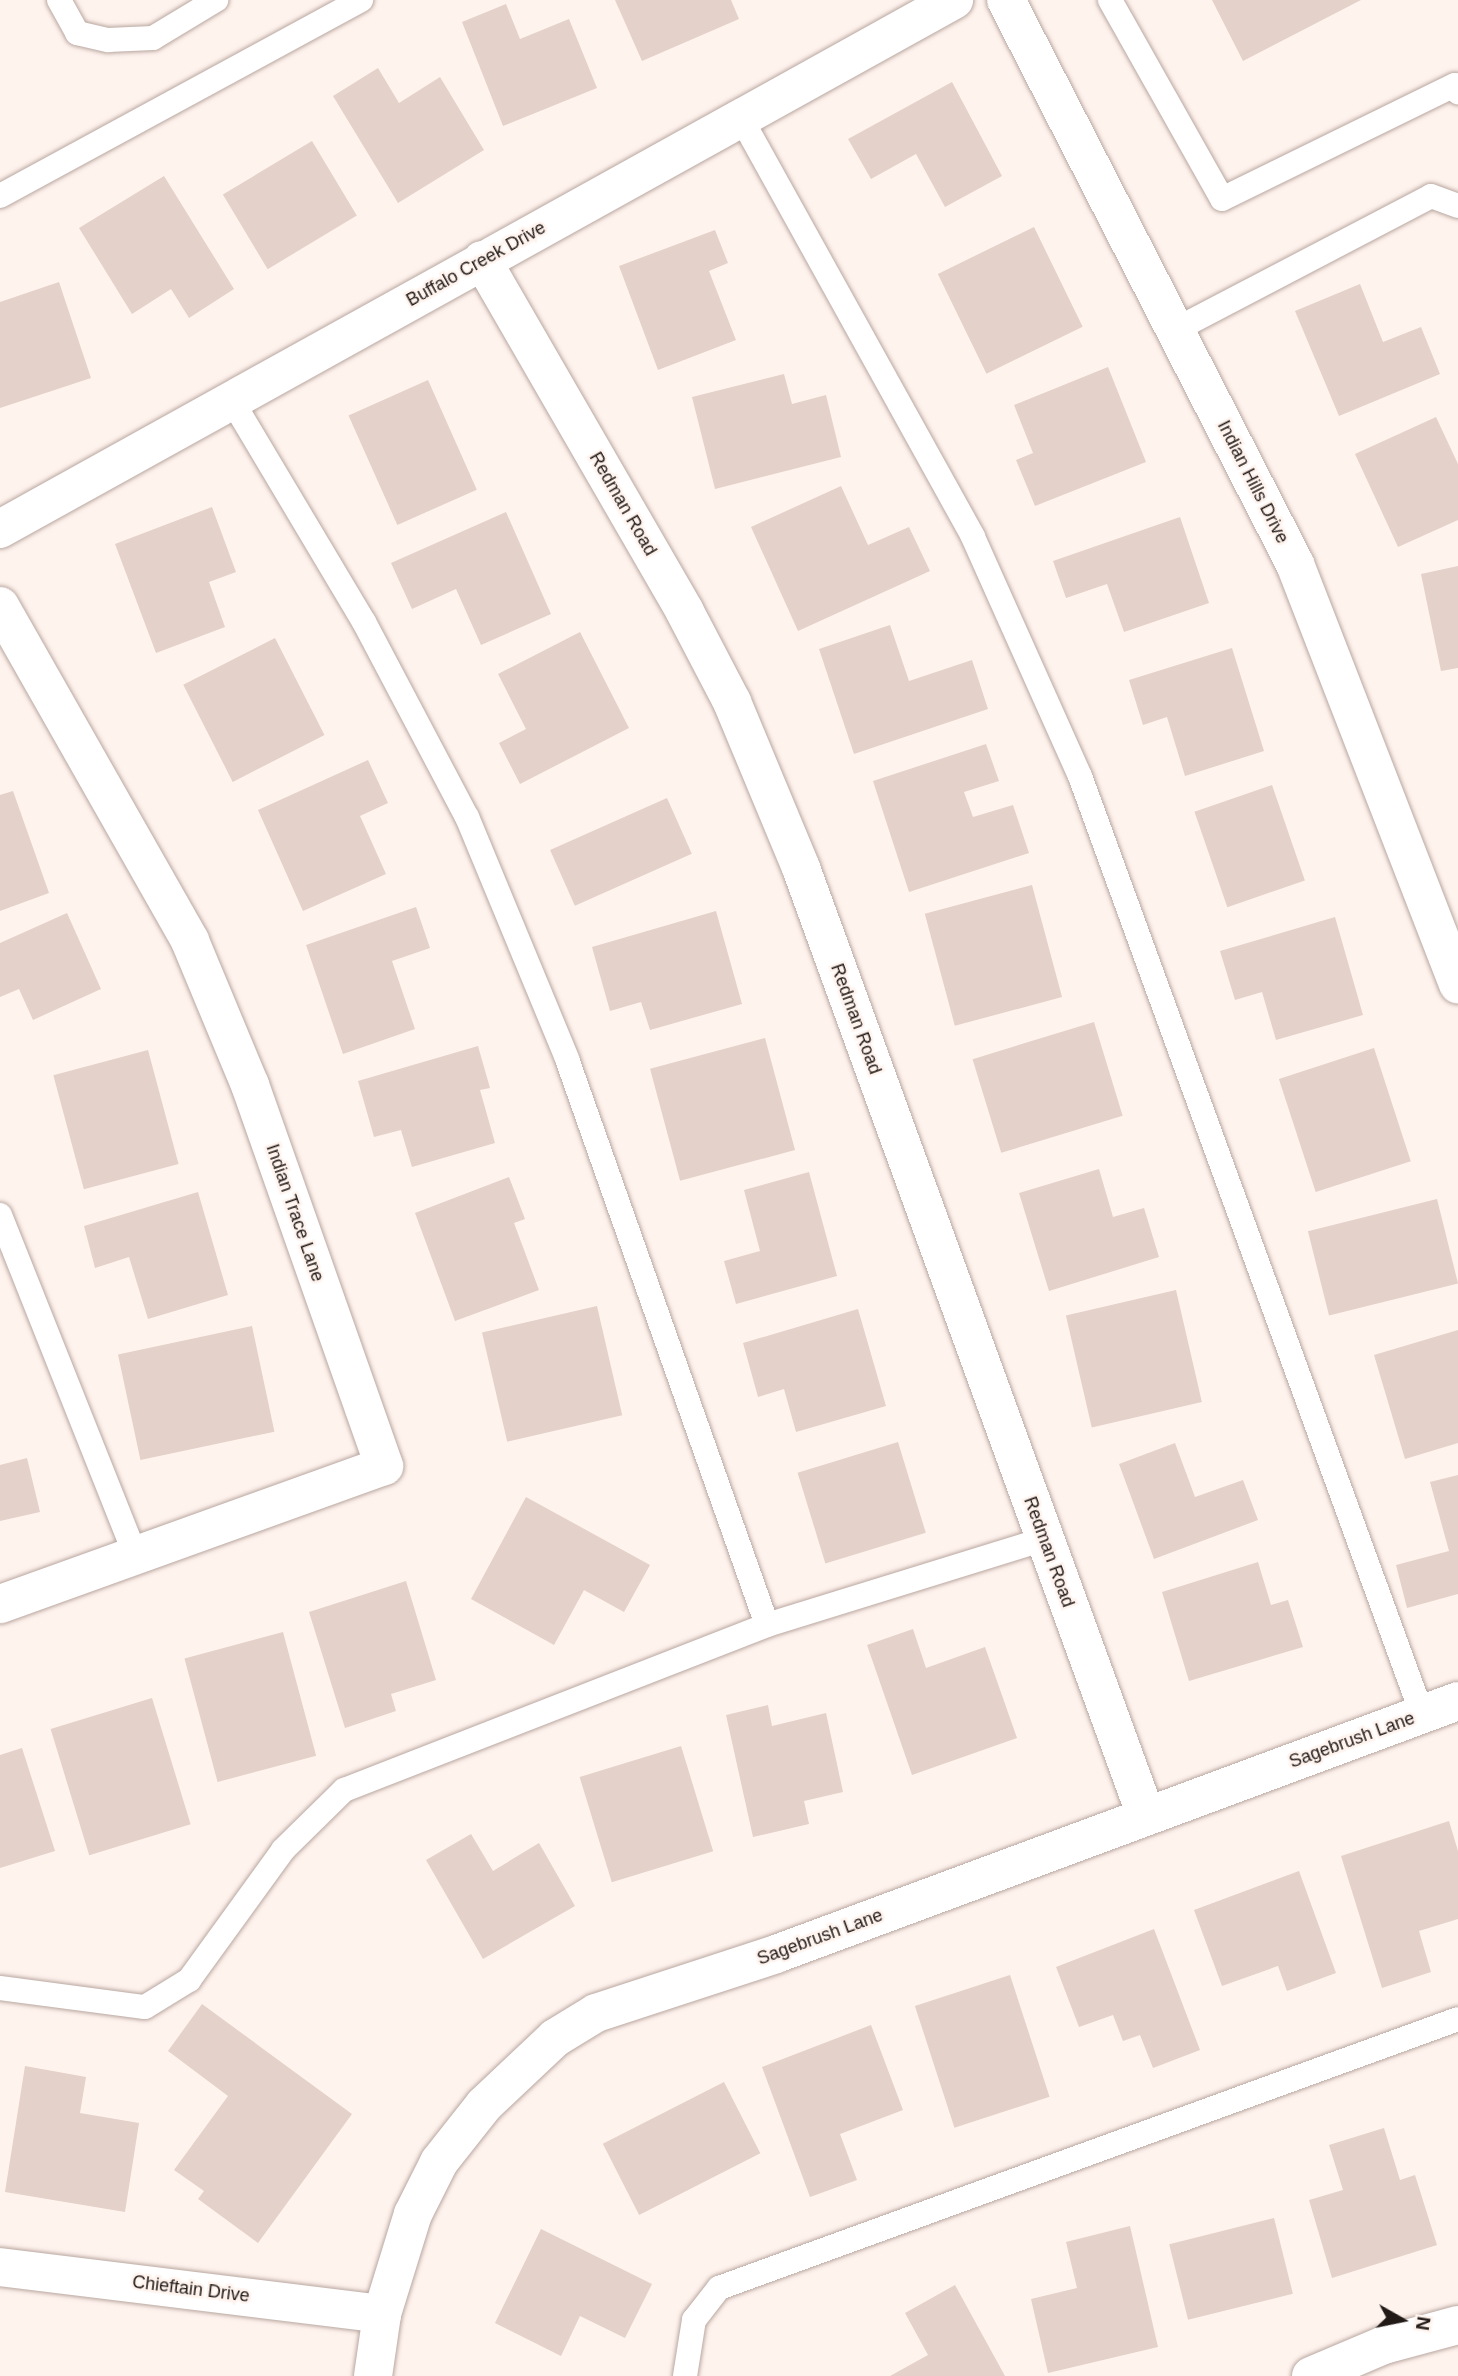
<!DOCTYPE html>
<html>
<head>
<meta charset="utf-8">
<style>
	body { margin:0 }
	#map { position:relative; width:1458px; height:2376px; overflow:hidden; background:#fff3ee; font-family:Arial,sans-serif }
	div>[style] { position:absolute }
	.building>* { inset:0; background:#e4d1c9; transform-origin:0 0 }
	.roads { filter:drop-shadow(0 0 2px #b9a7a0) drop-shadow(0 0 2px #b9a7a0) }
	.lane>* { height:24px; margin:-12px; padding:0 12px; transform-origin:12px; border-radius:12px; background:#fff }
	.street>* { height:38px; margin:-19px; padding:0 19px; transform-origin:19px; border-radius:19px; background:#fff }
	.secondary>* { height:38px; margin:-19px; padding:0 19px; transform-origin:19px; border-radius:19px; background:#fff }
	span { translate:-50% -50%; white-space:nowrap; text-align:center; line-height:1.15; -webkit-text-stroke:5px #fff3ee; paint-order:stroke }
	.street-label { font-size:18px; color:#211a17 }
	.north { position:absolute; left:1367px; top:2285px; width:70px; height:70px; -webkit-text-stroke:5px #fff3ee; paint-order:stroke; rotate:99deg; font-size:19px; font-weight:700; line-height:28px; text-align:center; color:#211a17 }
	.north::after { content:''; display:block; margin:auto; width:24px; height:32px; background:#211a17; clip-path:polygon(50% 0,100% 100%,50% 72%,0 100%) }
</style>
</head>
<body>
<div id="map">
	<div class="building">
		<i style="clip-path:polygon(615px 0,731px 0,739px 19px,642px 61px)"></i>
		<i style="clip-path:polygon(1212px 0,1361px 0,1243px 61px)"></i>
		<i style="clip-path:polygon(506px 4px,520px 39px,569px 19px,597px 88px,503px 126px,462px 22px)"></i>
		<i style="clip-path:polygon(378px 68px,399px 103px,440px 77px,484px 150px,398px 203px,333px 96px)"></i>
		<i style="clip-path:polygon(952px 82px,1002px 176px,945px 207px,916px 154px,871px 179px,848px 139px)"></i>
		<i style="left:312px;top:141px;width:87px;height:104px;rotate:59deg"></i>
		<i style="clip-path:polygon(164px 176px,234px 289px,189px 318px,171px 289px,132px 314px,79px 228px)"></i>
		<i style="left:1034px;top:227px;width:111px;height:107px;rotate:64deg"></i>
		<i style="clip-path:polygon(715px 230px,728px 263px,709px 271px,736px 340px,658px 370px,619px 266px)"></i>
		<i style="clip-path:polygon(59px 282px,91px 378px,0 408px,0 302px)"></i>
		<i style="clip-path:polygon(1360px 284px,1383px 342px,1421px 327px,1440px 374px,1339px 416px,1295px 311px)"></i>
		<i style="clip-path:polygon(1108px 367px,1146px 462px,1035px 506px,1016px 460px,1033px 453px,1014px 405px)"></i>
		<i style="clip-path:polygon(784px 374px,792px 404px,826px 395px,841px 457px,715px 489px,692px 397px)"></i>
		<i style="left:428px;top:380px;width:120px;height:87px;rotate:66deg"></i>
		<i style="clip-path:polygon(1436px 417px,1458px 464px,1458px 520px,1398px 547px,1355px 454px)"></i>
		<i style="clip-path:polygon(841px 486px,868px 545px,909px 527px,930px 571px,798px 631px,751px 527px)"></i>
		<i style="clip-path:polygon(212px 507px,236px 572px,209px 582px,225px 627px,156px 653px,115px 544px)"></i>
		<i style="clip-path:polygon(506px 512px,551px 614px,481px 645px,456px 589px,412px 609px,391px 563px)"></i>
		<i style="clip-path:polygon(1180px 517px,1209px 603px,1124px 632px,1107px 584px,1066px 598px,1053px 561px)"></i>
		<i style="clip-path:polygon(1458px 566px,1458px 668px,1441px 671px,1421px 574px)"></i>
		<i style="clip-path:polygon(890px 625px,909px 681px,972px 660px,988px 709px,854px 754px,819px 649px)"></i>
		<i style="clip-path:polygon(580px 632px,629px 728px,520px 784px,499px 743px,526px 729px,498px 674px)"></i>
		<i style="left:275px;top:638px;width:109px;height:103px;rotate:63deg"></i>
		<i style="clip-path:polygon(1232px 648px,1264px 751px,1185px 776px,1167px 717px,1143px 725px,1129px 680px)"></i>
		<i style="clip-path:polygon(986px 744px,999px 781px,964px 792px,973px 817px,1013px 805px,1029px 853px,909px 892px,873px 781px)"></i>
		<i style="clip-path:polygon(368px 760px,388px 803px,360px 816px,386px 874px,303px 911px,258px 810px)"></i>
		<i style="left:1272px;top:785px;width:101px;height:82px;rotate:71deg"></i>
		<i style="clip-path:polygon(13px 791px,49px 893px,0 911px,0 795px)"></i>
		<i style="left:667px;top:798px;width:61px;height:128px;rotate:66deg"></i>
		<i style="left:1032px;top:885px;width:116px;height:111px;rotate:75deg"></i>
		<i style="clip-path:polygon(416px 907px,430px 948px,392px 961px,415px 1029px,343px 1054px,306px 945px)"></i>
		<i style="clip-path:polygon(716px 911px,742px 1004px,650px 1030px,641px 1002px,610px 1011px,592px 947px)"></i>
		<i style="clip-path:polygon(67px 913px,101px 989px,33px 1020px,19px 989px,0 997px,0 943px)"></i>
		<i style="clip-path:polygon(1335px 917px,1363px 1015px,1276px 1040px,1262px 992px,1235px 1000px,1220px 951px)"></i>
		<i style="left:1094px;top:1022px;width:98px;height:127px;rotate:73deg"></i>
		<i style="left:765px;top:1038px;width:116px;height:119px;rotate:75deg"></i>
		<i style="clip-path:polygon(478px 1046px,490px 1088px,480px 1090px,495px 1143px,412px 1167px,401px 1130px,374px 1137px,358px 1081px)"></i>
		<i style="left:1374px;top:1048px;width:119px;height:100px;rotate:72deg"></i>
		<i style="left:148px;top:1050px;width:118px;height:98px;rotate:75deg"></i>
		<i style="clip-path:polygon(1099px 1169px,1113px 1217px,1144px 1208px,1159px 1257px,1049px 1291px,1019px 1193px)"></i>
		<i style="clip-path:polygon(809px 1172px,837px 1276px,736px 1304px,724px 1261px,760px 1251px,744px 1190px)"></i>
		<i style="clip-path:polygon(509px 1177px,525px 1219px,514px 1223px,539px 1290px,455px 1321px,415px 1213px)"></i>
		<i style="clip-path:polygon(198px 1192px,228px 1295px,148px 1319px,129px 1257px,95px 1268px,84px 1226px)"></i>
		<i style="left:1437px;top:1199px;width:87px;height:133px;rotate:76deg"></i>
		<i style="left:1176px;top:1290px;width:115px;height:113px;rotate:77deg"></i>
		<i style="left:597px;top:1306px;width:112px;height:118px;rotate:77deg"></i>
		<i style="clip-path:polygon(858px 1309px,886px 1406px,796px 1432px,784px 1389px,758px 1397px,743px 1343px)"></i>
		<i style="left:252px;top:1326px;width:108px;height:137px;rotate:78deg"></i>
		<i style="clip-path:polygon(1458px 1330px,1458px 1443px,1405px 1459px,1374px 1355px)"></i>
		<i style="left:898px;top:1442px;width:95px;height:105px;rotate:73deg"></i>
		<i style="clip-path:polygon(1175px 1443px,1195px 1497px,1243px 1480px,1258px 1520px,1154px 1559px,1119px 1464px)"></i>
		<i style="clip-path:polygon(27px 1458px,40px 1512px,0 1521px,0 1465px)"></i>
		<i style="clip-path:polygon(1458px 1475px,1458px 1594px,1407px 1608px,1396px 1565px,1449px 1551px,1430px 1482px)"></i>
		<i style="clip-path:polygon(526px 1497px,650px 1565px,624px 1612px,584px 1590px,554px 1645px,471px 1599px)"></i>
		<i style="clip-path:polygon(1258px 1562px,1271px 1605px,1288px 1600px,1303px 1647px,1189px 1681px,1162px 1592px)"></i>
		<i style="clip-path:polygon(406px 1581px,436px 1680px,391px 1694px,396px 1711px,345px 1728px,309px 1612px)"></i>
		<i style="clip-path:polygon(913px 1629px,926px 1668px,985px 1647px,1017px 1738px,912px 1775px,867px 1645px)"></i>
		<i style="left:283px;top:1632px;width:128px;height:102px;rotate:75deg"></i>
		<i style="left:152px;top:1698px;width:132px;height:106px;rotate:73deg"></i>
		<i style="clip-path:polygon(768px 1705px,772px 1726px,826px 1713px,843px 1792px,804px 1801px,809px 1824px,753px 1837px,726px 1715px)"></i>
		<i style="left:681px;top:1746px;width:110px;height:106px;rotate:73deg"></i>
		<i style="clip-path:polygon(22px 1748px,55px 1851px,0 1868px,0 1755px)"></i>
		<i style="clip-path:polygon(1449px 1821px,1458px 1851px,1458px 1919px,1419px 1931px,1431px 1972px,1382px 1988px,1341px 1856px)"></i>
		<i style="clip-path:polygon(471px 1834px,493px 1871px,539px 1843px,575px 1906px,483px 1959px,426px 1860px)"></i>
		<i style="clip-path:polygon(1299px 1871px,1336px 1973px,1287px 1991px,1278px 1966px,1222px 1986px,1194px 1910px)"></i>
		<i style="clip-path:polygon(1154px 1929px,1200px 2050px,1153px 2068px,1140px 2035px,1123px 2041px,1113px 2015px,1079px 2027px,1056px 1967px)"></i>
		<i style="left:1010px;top:1975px;width:128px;height:100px;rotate:72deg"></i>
		<i style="clip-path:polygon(202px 2004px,352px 2114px,258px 2243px,198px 2199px,204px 2191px,174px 2170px,228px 2096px,168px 2051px)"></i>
		<i style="clip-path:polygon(871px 2025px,903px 2110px,840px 2134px,857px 2180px,810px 2197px,762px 2067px)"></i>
		<i style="clip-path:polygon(25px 2066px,86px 2077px,80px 2113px,139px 2123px,125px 2212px,5px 2192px)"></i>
		<i style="left:724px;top:2082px;width:80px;height:136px;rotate:63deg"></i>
		<i style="clip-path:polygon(1384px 2128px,1400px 2180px,1415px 2175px,1437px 2245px,1332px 2278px,1309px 2200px,1343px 2190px,1329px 2145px)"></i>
		<i style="left:1274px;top:2218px;width:78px;height:108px;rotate:76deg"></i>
		<i style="clip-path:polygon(1130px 2226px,1158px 2347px,1048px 2373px,1031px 2299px,1077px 2288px,1066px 2242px)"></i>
		<i style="clip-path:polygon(541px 2229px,652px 2284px,625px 2338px,580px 2316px,561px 2356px,495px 2323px)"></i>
		<i style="clip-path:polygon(955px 2285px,1005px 2376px,890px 2376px,928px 2355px,905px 2313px)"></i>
	</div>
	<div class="roads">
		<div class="lane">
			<i style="left:59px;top:0;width:38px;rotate:61deg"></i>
			<i style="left:77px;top:33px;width:32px;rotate:13deg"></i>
			<i style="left:108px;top:40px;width:45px;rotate:-2.5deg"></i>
			<i style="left:153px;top:38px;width:74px;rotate:-31.1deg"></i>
			<i style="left:1110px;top:0;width:228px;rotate:60.6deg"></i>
			<i style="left:1222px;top:199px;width:259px;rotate:-26.1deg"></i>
			<i style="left:1455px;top:85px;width:8px;rotate:67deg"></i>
			<i style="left:741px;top:118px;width:479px;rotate:61deg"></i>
			<i style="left:973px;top:537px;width:262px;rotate:65.9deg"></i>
			<i style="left:1080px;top:776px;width:998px;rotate:69.97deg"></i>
			<i style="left:0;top:196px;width:411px;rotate:-28.5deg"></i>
			<i style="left:1175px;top:330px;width:289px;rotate:-27.6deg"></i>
			<i style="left:1431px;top:196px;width:29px;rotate:20deg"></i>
			<i style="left:231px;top:399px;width:260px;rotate:59.2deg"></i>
			<i style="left:364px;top:622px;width:221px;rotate:62.2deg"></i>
			<i style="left:467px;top:817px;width:262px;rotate:67.5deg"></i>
			<i style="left:567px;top:1059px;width:600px;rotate:70.54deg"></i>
			<i style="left:0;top:1215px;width:365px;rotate:68.3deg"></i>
			<i style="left:0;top:1988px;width:146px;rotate:7.5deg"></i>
			<i style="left:145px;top:2007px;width:52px;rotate:-31.5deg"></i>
			<i style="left:189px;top:1980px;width:160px;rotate:-54.1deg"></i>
			<i style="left:283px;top:1850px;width:86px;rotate:-44.5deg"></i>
			<i style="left:344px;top:1790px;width:454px;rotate:-21.3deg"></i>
			<i style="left:767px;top:1625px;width:291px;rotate:-17.2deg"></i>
			<i style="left:685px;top:2376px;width:57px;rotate:-80.9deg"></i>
			<i style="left:694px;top:2320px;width:41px;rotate:-52deg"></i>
			<i style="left:719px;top:2288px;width:786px;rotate:-20deg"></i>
		</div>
		<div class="street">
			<i style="left:1006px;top:0;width:634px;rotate:62.87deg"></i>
			<i style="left:1295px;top:564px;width:451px;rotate:68.8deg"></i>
			<i style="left:482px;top:260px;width:406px;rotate:60deg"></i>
			<i style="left:685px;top:612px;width:102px;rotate:62.4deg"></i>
			<i style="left:732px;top:702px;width:180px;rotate:67.4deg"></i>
			<i style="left:801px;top:868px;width:1009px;rotate:70deg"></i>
			<i style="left:0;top:529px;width:1091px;rotate:-29.01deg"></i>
			<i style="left:0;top:606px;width:385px;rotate:60.4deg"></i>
			<i style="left:190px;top:941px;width:156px;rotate:67.4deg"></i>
			<i style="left:250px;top:1085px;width:404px;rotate:70.6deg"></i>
			<i style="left:384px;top:1466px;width:408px;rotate:160.2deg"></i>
			<i style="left:0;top:2267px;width:385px;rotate:7deg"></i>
			<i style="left:1311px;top:2376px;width:79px;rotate:-23deg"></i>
			<i style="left:1384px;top:2345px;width:77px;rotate:-15.1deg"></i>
		</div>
		<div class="secondary">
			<i style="left:373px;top:2376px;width:63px;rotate:-81.7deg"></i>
			<i style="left:382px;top:2314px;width:105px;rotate:-72.8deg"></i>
			<i style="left:413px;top:2214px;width:58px;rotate:-63.4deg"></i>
			<i style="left:439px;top:2162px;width:73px;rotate:-51.7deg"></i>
			<i style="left:484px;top:2105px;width:98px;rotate:-43.3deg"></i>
			<i style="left:555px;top:2038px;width:48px;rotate:-31.4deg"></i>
			<i style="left:596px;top:2013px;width:189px;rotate:-18.1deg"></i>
			<i style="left:776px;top:1954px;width:727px;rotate:-20.35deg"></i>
		</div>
	</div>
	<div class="street-label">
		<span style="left:476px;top:264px;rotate:-29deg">Buffalo Creek Drive</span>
		<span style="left:1253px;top:482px;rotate:63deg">Indian Hills Drive</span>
		<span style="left:623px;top:504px;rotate:60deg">Redman Road</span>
		<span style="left:856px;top:1019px;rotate:70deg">Redman Road</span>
		<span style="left:295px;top:1213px;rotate:71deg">Indian Trace Lane</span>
		<span style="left:1049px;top:1552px;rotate:70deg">Redman Road</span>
		<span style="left:1352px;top:1740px;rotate:-20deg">Sagebrush Lane</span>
		<span style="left:820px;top:1937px;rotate:-20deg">Sagebrush Lane</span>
		<span style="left:191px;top:2289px;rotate:7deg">Chieftain Drive</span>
	</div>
	<div class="north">N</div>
</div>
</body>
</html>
